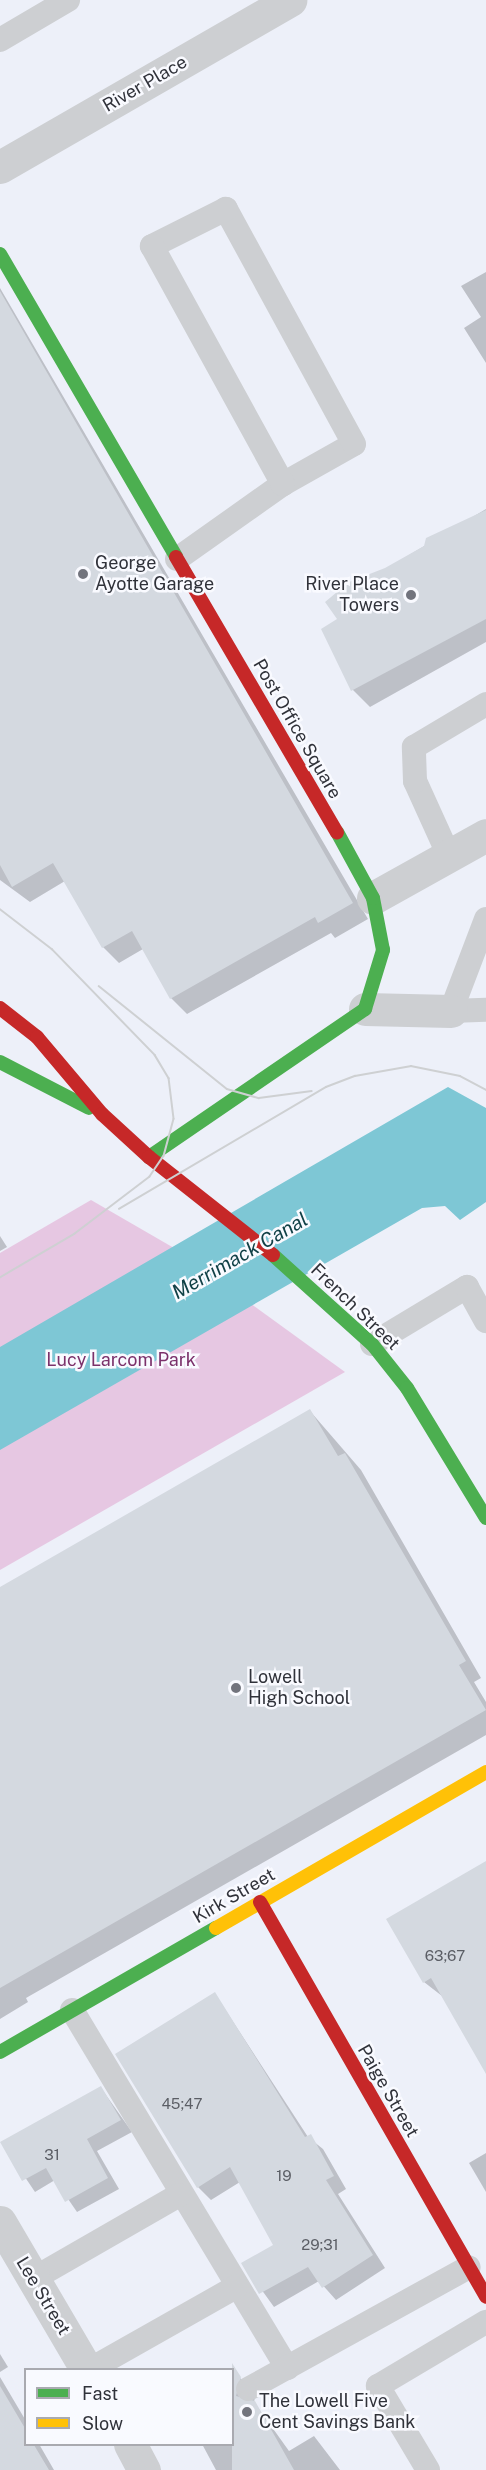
<!DOCTYPE html>
<html>
<head>
<meta charset="utf-8">
<style>
	body { margin:0 }
	#map { position:relative; width:486px; height:2470px; overflow:hidden; background:#edf0f9; font-family:"Public Sans",sans-serif }
	div>[style] { position:absolute }
	.green>* { inset:0; background:#e6c7e2 }
	.water>* { inset:0; background:#7ec7d5 }
	.shadow>* { inset:0; background:#0003 }
	.building>* { inset:0; background:#d4d9e0 }
	.lane>* { height:24px; margin:-12px; padding:0 12px; transform-origin:12px; border-radius:12px; background:#cdcfd2 }
	.street>* { height:33px; margin:-16.5px; padding:0 16.5px; transform-origin:16.5px; border-radius:16.5px; background:#cdcfd2 }
	.fast>* { height:14px; margin:-7px; padding:0 7px; transform-origin:7px; border-radius:7px; background:#4caf50 }
	.slow>* { height:14px; margin:-7px; padding:0 7px; transform-origin:7px; border-radius:7px; background:#ffc107 }
	.jam>* { height:14px; margin:-7px; padding:0 7px; transform-origin:7px; border-radius:7px; background:#c62828 }
	.tram>* { height:1.5px; margin:-0.75px; padding:0 0.75px; transform-origin:0.75px; border-radius:0.75px; background:#ced0d2 }
	.dots>* { width:16px; height:16px; translate:-50% -50%; box-sizing:border-box; border:3px solid #f9faff; border-radius:50% }
	span { translate:-50% -50%; white-space:nowrap; text-align:center; line-height:1.15; -webkit-text-stroke:5px #f9faff; paint-order:stroke }
	.number-label { font-size:15px; color:#5b5e65 }
	.number-label span { -webkit-text-stroke-width:0 }
	.street-label { font-size:18px; color:#30323a }
	.poi-label { font-size:18px; color:#30323a }
	.left { translate:0 -50%; text-align:left }
	.right { translate:-100% -50%; text-align:right }
	.park-label { font-size:18px; color:#7b316b }
	.water-label { font-size:20px; color:#114147; font-style:italic }
	.legend { position:absolute; left:24px; top:2368px; width:210px; height:78px; box-sizing:border-box; background:#f9faff; border:2px solid #a9aab0; margin:0; padding:8px 10px; list-style:none; font-size:18px; color:#30323a }
	.legend li { display:flex; align-items:center; gap:12px; height:30px }
	.legend b { width:30px; border:2px solid #a9aab0 }
</style>
</head>
<body>
<div id="map">
	<div class="green">
		<i style="clip-path:polygon(91px 1200px,174px 1248px,345px 1372px,0 1570px,0 1253px)"></i>
	</div>
	<div class="water">
		<i style="clip-path:polygon(448px 1087px,486px 1108px,486px 1202px,460px 1220px,445px 1206px,422px 1208px,0 1450px,0 1347px)"></i>
	</div>
	<div class="shadow">
		<i style="clip-path:polygon(486px 272px,486px 363px,464px 328px,481px 317px,461px 286px)"></i>
		<i style="clip-path:polygon(0 288px,368px 919px,335px 938px,331px 933px,187px 1014px,171px 998px,143px 949px,119px 963px,103px 947px,65px 881px,30px 902px,0 880px)"></i>
		<i style="clip-path:polygon(486px 509px,486px 642px,370px 707px,353px 690px,339px 619px,386px 569px)"></i>
		<i style="clip-path:polygon(0 1236px,7px 1247px,0 1251px)"></i>
		<i style="clip-path:polygon(310px 1411px,361px 1470px,481px 1678px,474px 1682px,486px 1702px,486px 1735px,26px 1998px,28px 2002px,0 2019px,0 1591px)"></i>
		<i style="clip-path:polygon(486px 1863px,486px 2056px,442px 1996px,424px 1982px)"></i>
		<i style="clip-path:polygon(215px 1994px,308px 2137px,323px 2149px,346px 2189px,338px 2194px,385px 2268px,336px 2300px,319px 2281px,274px 2307px,243px 2264px,275px 2245px,240px 2182px,211px 2200px,198px 2187px)"></i>
		<i style="clip-path:polygon(101px 2088px,132px 2132px,97px 2151px,119px 2189px,77px 2212px,55px 2180px,35px 2192px,2px 2143px)"></i>
		<i style="clip-path:polygon(486px 2153px,486px 2192px,469px 2163px)"></i>
		<i style="clip-path:polygon(0 2354px,8px 2367px,0 2372px)"></i>
		<i style="clip-path:polygon(0 2377px,26px 2421px,26px 2444px,39px 2444px,54px 2470px,0 2470px)"></i>
		<i style="clip-path:polygon(240px 2378px,256px 2393px,254px 2402px,289px 2451px,314px 2436px,340px 2470px,216px 2470px,202px 2444px,232px 2444px,232px 2382px)"></i>
	</div>
	<div class="building">
		<i style="clip-path:polygon(0 291px,353px 903px,318px 923px,315px 917px,170px 999px,132px 931px,102px 948px,53px 863px,12px 887px,0 865px)"></i>
		<i style="clip-path:polygon(486px 510px,486px 619px,351px 691px,321px 629px,337px 619px,325px 602px,349px 582px,385px 568px,424px 546px,426px 538px)"></i>
		<i style="clip-path:polygon(310px 1409px,338px 1456px,345px 1453px,466px 1661px,459px 1665px,486px 1710px,0 1988px,0 1587px)"></i>
		<i style="clip-path:polygon(486px 1861px,486px 2074px,431px 1978px,423px 1983px,386px 1919px)"></i>
		<i style="clip-path:polygon(215px 1992px,305px 2137px,311px 2134px,334px 2176px,326px 2180px,373px 2255px,322px 2288px,308px 2267px,259px 2294px,241px 2263px,273px 2245px,230px 2167px,197px 2188px,115px 2054px)"></i>
		<i style="clip-path:polygon(101px 2086px,121px 2120px,87px 2139px,108px 2178px,65px 2202px,46px 2168px,22px 2181px,0 2142px)"></i>
		<i style="clip-path:polygon(232px 2363px,241px 2377px,236px 2396px,255px 2401px,294px 2470px,232px 2470px)"></i>
		<i style="clip-path:polygon(0 2386px,26px 2430px,26px 2445px,34px 2445px,49px 2470px,0 2470px)"></i>
	</div>
	<div class="lane">
		<i style="left:0;top:40px;width:79px;rotate:-30.5deg"></i>
		<i style="left:177px;top:559px;width:130px;rotate:-35.3deg"></i>
		<i style="left:283px;top:484px;width:81px;rotate:-29.4deg"></i>
		<i style="left:354px;top:444px;width:268px;rotate:-118.6deg"></i>
		<i style="left:226px;top:209px;width:83px;rotate:153.4deg"></i>
		<i style="left:152px;top:246px;width:272px;rotate:61.2deg"></i>
		<i style="left:449px;top:856px;width:82px;rotate:-114.4deg"></i>
		<i style="left:415px;top:781px;width:34px;rotate:-92deg"></i>
		<i style="left:414px;top:747px;width:84px;rotate:-30.8deg"></i>
		<i style="left:486px;top:919px;width:98px;rotate:110.8deg"></i>
		<i style="left:451px;top:1011px;width:35px;rotate:-2deg"></i>
		<i style="left:372px;top:1344px;width:111px;rotate:-31deg"></i>
		<i style="left:467px;top:1287px;width:39px;rotate:61deg"></i>
		<i style="left:72px;top:2010px;width:418px;rotate:59deg"></i>
		<i style="left:33px;top:2279px;width:168px;rotate:-29.9deg"></i>
		<i style="left:89px;top:2370px;width:169px;rotate:-29.5deg"></i>
		<i style="left:248px;top:2389px;width:252px;rotate:-28.9deg"></i>
		<i style="left:428px;top:2470px;width:98px;rotate:-120.8deg"></i>
		<i style="left:378px;top:2386px;width:126px;rotate:-30.7deg"></i>
	</div>
	<div class="street">
		<i style="left:0;top:167px;width:335px;rotate:-29.9deg"></i>
		<i style="left:373px;top:898px;width:129px;rotate:-29.1deg"></i>
		<i style="left:365px;top:1009px;width:86px;rotate:1.3deg"></i>
		<i style="left:0;top:2222px;width:172px;rotate:59.6deg"></i>
		<i style="left:130px;top:2444px;width:30px;rotate:62deg"></i>
	</div>
	<div class="fast">
		<i style="left:0;top:254px;width:350px;rotate:59.8deg"></i>
		<i style="left:0;top:1062px;width:100px;rotate:27.3deg"></i>
		<i style="left:149px;top:1157px;width:262px;rotate:-34.4deg"></i>
		<i style="left:365px;top:1009px;width:62px;rotate:-73deg"></i>
		<i style="left:383px;top:950px;width:53px;rotate:-100.9deg"></i>
		<i style="left:373px;top:898px;width:75px;rotate:-118.6deg"></i>
		<i style="left:273px;top:1255px;width:133px;rotate:42deg"></i>
		<i style="left:372px;top:1344px;width:56px;rotate:51.5deg"></i>
		<i style="left:407px;top:1388px;width:152px;rotate:58.7deg"></i>
		<i style="left:0;top:2052px;width:249px;rotate:-29.9deg"></i>
	</div>
	<div class="slow">
		<i style="left:216px;top:1928px;width:312px;rotate:-30deg"></i>
	</div>
	<div class="jam">
		<i style="left:176px;top:557px;width:319px;rotate:59.7deg"></i>
		<i style="left:0;top:1008px;width:47px;rotate:38.1deg"></i>
		<i style="left:37px;top:1037px;width:101px;rotate:49.8deg"></i>
		<i style="left:102px;top:1114px;width:64px;rotate:42.5deg"></i>
		<i style="left:149px;top:1157px;width:158px;rotate:38.3deg"></i>
		<i style="left:260px;top:1902px;width:455px;rotate:60.2deg"></i>
	</div>
	<div class="tram">
		<i style="left:0;top:909px;width:66px;rotate:37.6deg"></i>
		<i style="left:52px;top:949px;width:148px;rotate:45.8deg"></i>
		<i style="left:155px;top:1055px;width:27px;rotate:59deg"></i>
		<i style="left:169px;top:1078px;width:41px;rotate:83deg"></i>
		<i style="left:174px;top:1119px;width:38px;rotate:105deg"></i>
		<i style="left:164px;top:1156px;width:25px;rotate:124deg"></i>
		<i style="left:150px;top:1177px;width:94px;rotate:142.8deg"></i>
		<i style="left:75px;top:1234px;width:87px;rotate:149.6deg"></i>
		<i style="left:99px;top:986px;width:164px;rotate:38.8deg"></i>
		<i style="left:227px;top:1089px;width:33px;rotate:16deg"></i>
		<i style="left:259px;top:1098px;width:53px;rotate:-7.5deg"></i>
		<i style="left:119px;top:1209px;width:240px;rotate:-30.5deg"></i>
		<i style="left:326px;top:1087px;width:31px;rotate:-21deg"></i>
		<i style="left:355px;top:1076px;width:57px;rotate:-10.1deg"></i>
		<i style="left:411px;top:1066px;width:50px;rotate:11.5deg"></i>
		<i style="left:460px;top:1076px;width:30px;rotate:28deg"></i>
	</div>
	<div class="dots">
		<i style="left:83px;top:574px;background:#72747d"></i>
		<i style="left:411px;top:595px;background:#72747d"></i>
		<i style="left:236px;top:1688px;background:#72747d"></i>
		<i style="left:247px;top:2412px;background:#72747d"></i>
	</div>
	<div class="number-label">
		<span style="left:445px;top:1956px">63;67</span>
		<span style="left:182px;top:2104px">45;47</span>
		<span style="left:52px;top:2155px">31</span>
		<span style="left:284px;top:2176px">19</span>
		<span style="left:320px;top:2245px">29;31</span>
	</div>
	<div class="street-label">
		<span style="left:145px;top:84px;rotate:-30deg">River Place</span>
		<span style="left:297px;top:729px;rotate:60deg">Post Office Square</span>
		<span style="left:355px;top:1307px;rotate:44deg">French Street</span>
		<span style="left:234px;top:1896px;rotate:-30deg">Kirk Street</span>
		<span style="left:388px;top:2091px;rotate:60deg">Paige Street</span>
		<span style="left:43px;top:2296px;rotate:59deg">Lee Street</span>
	</div>
	<div class="poi-label">
		<span class="left" style="left:95px;top:574px">George<br>Ayotte Garage</span>
		<span class="right" style="left:399px;top:595px">River Place<br>Towers</span>
		<span class="left" style="left:248px;top:1688px">Lowell<br>High School</span>
		<span class="left" style="left:259px;top:2412px">The Lowell Five<br>Cent Savings Bank</span>
	</div>
	<div class="park-label">
		<span style="left:121px;top:1360px">Lucy Larcom Park</span>
	</div>
	<div class="water-label">
		<span style="left:240px;top:1256px;rotate:-30deg">Merrimack Canal</span>
	</div>
	<ul class="legend">
	<li><b style="height:8px;background:#4caf50"></b>Fast</li>
	<li><b style="height:8px;background:#ffc107"></b>Slow</li>
	</ul>
</div>
</body>
</html>
